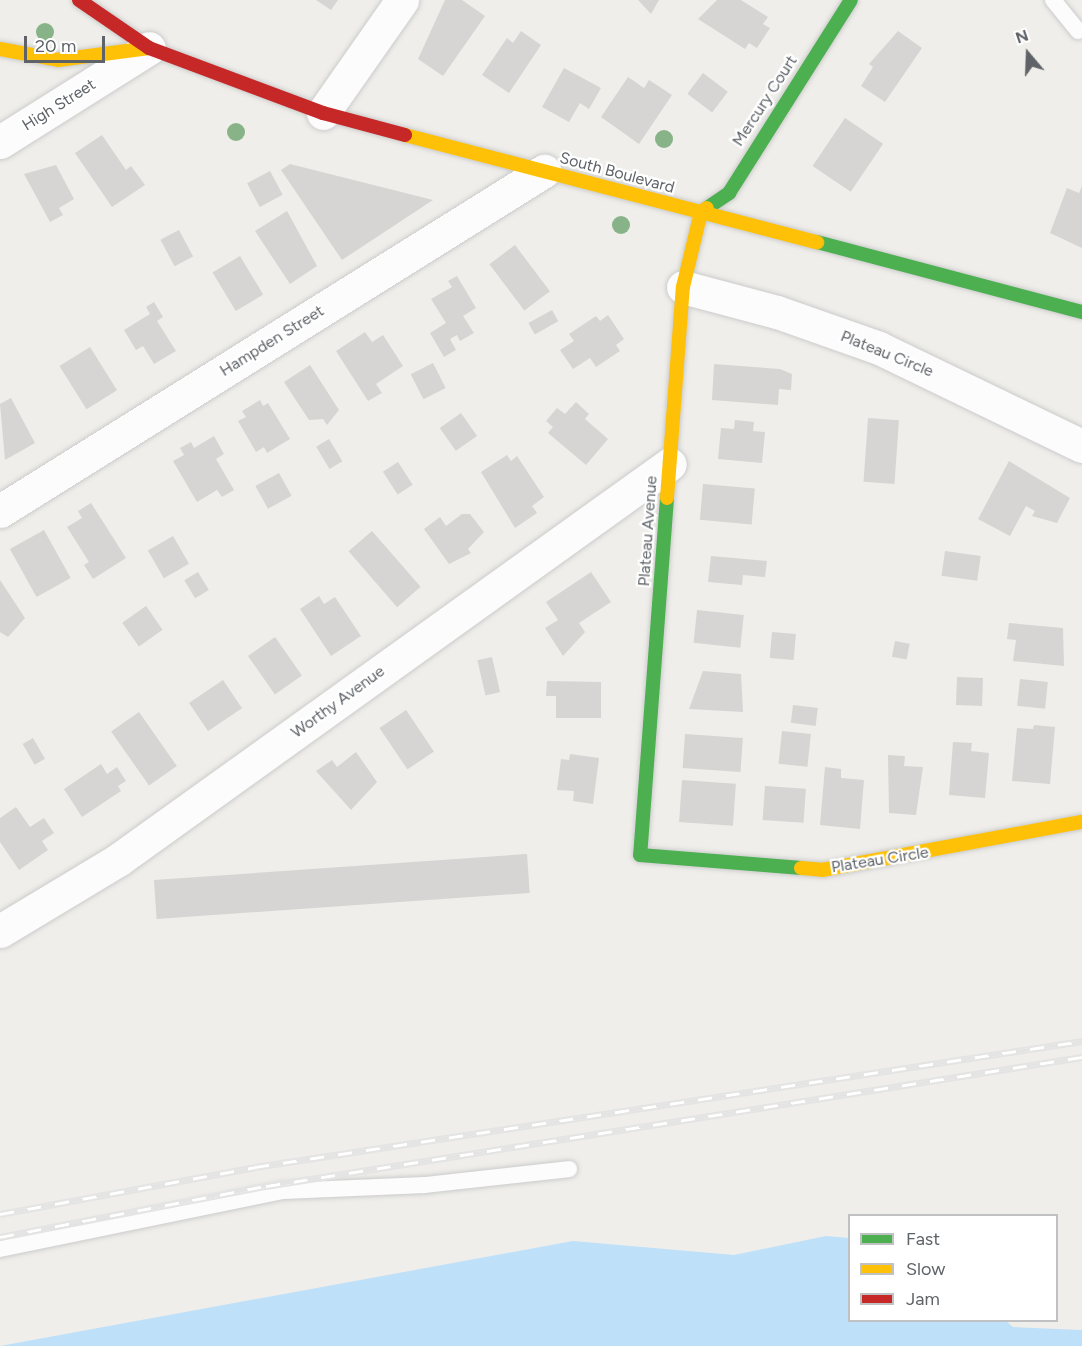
<!DOCTYPE html>
<html>
<head>
<meta charset="utf-8">
<style>
	body { margin:0 }
	#map { position:relative; width:1082px; height:1346px; overflow:hidden; background:#efeeea; font-family:Figtree,sans-serif }
	div>[style] { position:absolute }
	.water>* { inset:0; background:#bfe0f9 }
	.building>* { inset:0; background:#d6d5d3; transform-origin:0 0 }
	.roads { filter:drop-shadow(0 0 2px #cbcccc) drop-shadow(0 0 2px #cbcccc) }
	.lane>* { height:16px; margin:-8px; padding:0 8px; transform-origin:8px; border-radius:8px; background:#fdfcfc }
	.street>* { height:33px; margin:-16.5px; padding:0 16.5px; transform-origin:16.5px; border-radius:16.5px; background:#fdfcfc }
	.fast>* { height:14px; margin:-7px; padding:0 7px; transform-origin:7px; border-radius:7px; background:#4caf50 }
	.slow>* { height:14px; margin:-7px; padding:0 7px; transform-origin:7px; border-radius:7px; background:#ffc107 }
	.jam>* { height:14px; margin:-7px; padding:0 7px; transform-origin:7px; border-radius:7px; background:#c62828 }
	.rail>* { height:7px; margin-top:-3.5px; transform-origin:0; background:repeating-linear-gradient(90deg,#fff 0 14px,#e4e4e4 0 28px); box-sizing:border-box; border-block:2px solid #e4e4e4 }
	.trees>* { width:18px; height:18px; margin:-9px; border-radius:50%; background:#88b388 }
	span { translate:-50% -50%; white-space:nowrap; text-align:center; line-height:1.15; -webkit-text-stroke:4.5px #fff; paint-order:stroke }
	.street-label { font-size:16px; color:#5f6368 }
	.legend { position:absolute; left:848px; top:1214px; width:210px; height:108px; box-sizing:border-box; background:#fff; border:2px solid #bfc1c3; margin:0; padding:8px 10px; list-style:none; font-size:18px; color:#5f6368 }
	.legend li { display:flex; align-items:center; gap:12px; height:30px }
	.legend b { width:30px; border:2px solid #bfc1c3 }
	.north { position:absolute; left:998px; top:24px; width:60px; height:60px; -webkit-text-stroke:4px #fff; paint-order:stroke; rotate:341deg; font-size:16px; font-weight:700; line-height:24px; text-align:center; color:#5f6368 }
	.north::after { content:''; display:block; margin:auto; width:21px; height:27px; background:#5f6368; clip-path:polygon(50% 0,100% 100%,50% 72%,0 100%) }
	.scale { position:absolute; left:24px; top:36px; width:81px; height:27px; box-sizing:border-box; border:3px solid #5f6368; border-top:0; padding-left:8px; font-size:18px; line-height:21px; white-space:nowrap; color:#5f6368; -webkit-text-stroke:4px #fff; paint-order:stroke }
</style>
</head>
<body>
<div id="map">
	<div class="water">
		<i style="clip-path:polygon(826px 1236px,849px 1238px,850px 1320px,1006px 1321px,1013px 1327px,1082px 1330px,1082px 1346px,0 1346px,573px 1241px,734px 1255px)"></i>
	</div>
	<div class="building">
		<i style="clip-path:polygon(316px 0,338px 0,331px 10px)"></i>
		<i style="clip-path:polygon(445px 0,462px 0,485px 16px,443px 76px,418px 59px)"></i>
		<i style="clip-path:polygon(638px 0,659px 0,651px 14px)"></i>
		<i style="clip-path:polygon(717px 0,741px 0,768px 17px,763px 24px,770px 28px,757px 48px,749px 43px,745px 49px,698px 19px)"></i>
		<i style="clip-path:polygon(521px 31px,541px 45px,509px 93px,482px 75px,507px 38px,513px 43px)"></i>
		<i style="clip-path:polygon(898px 31px,922px 48px,885px 102px,861px 86px,873px 67px,869px 64px)"></i>
		<i style="clip-path:polygon(564px 68px,601px 88px,589px 109px,580px 103px,569px 122px,542px 107px)"></i>
		<i style="left:703px;top:73px;width:31px;height:26px;rotate:37deg"></i>
		<i style="clip-path:polygon(628px 77px,644px 88px,649px 80px,672px 95px,639px 144px,601px 117px)"></i>
		<i style="left:845px;top:118px;width:46px;height:58px;rotate:34deg"></i>
		<i style="clip-path:polygon(102px 135px,126px 170px,131px 166px,145px 185px,112px 207px,75px 153px)"></i>
		<i style="clip-path:polygon(290px 164px,433px 200px,342px 260px,281px 170px)"></i>
		<i style="clip-path:polygon(56px 165px,74px 199px,59px 208px,63px 215px,50px 222px,24px 174px)"></i>
		<i style="left:270px;top:171px;width:27px;height:26px;rotate:62deg"></i>
		<i style="clip-path:polygon(1082px 186px,1082px 248px,1050px 233px,1067px 188px,1079px 193px)"></i>
		<i style="clip-path:polygon(287px 211px,317px 266px,290px 284px,255px 231px)"></i>
		<i style="left:179px;top:230px;width:30px;height:21px;rotate:62deg"></i>
		<i style="left:515px;top:245px;width:58px;height:32px;rotate:53deg"></i>
		<i style="left:240px;top:256px;width:45px;height:32px;rotate:59deg"></i>
		<i style="clip-path:polygon(457px 276px,476px 308px,463px 316px,474px 333px,460px 341px,457px 335px,450px 339px,456px 350px,444px 357px,430px 333px,446px 323px,431px 299px,452px 287px,448px 281px)"></i>
		<i style="clip-path:polygon(154px 302px,163px 317px,157px 321px,176px 351px,154px 364px,143px 346px,136px 350px,124px 330px,150px 314px,146px 307px)"></i>
		<i style="left:552px;top:310px;width:13px;height:27px;rotate:61deg"></i>
		<i style="clip-path:polygon(608px 315px,624px 339px,616px 345px,620px 351px,596px 367px,590px 358px,573px 369px,560px 350px,574px 341px,569px 334px,596px 316px,600px 321px)"></i>
		<i style="clip-path:polygon(365px 332px,372px 342px,383px 335px,403px 366px,376px 384px,382px 393px,368px 401px,336px 351px)"></i>
		<i style="left:90px;top:347px;width:51px;height:36px;rotate:58deg"></i>
		<i style="left:433px;top:363px;width:28px;height:25px;rotate:63deg"></i>
		<i style="clip-path:polygon(714px 364px,780px 369px,792px 374px,791px 390px,779px 389px,778px 405px,712px 400px)"></i>
		<i style="clip-path:polygon(310px 365px,339px 410px,327px 425px,323px 419px,309px 420px,284px 382px)"></i>
		<i style="clip-path:polygon(11px 398px,35px 443px,5px 460px,0 404px)"></i>
		<i style="clip-path:polygon(260px 400px,263px 406px,268px 403px,290px 439px,267px 453px,264px 447px,256px 452px,238px 421px,246px 417px,242px 411px)"></i>
		<i style="clip-path:polygon(576px 402px,589px 414px,585px 419px,608px 439px,586px 465px,548px 433px,553px 427px,546px 421px,557px 408px,565px 414px)"></i>
		<i style="left:461px;top:413px;width:28px;height:26px;rotate:55deg"></i>
		<i style="left:868px;top:418px;width:31px;height:64px;rotate:4deg"></i>
		<i style="clip-path:polygon(735px 420px,754px 422px,753px 431px,765px 432px,762px 463px,718px 459px,721px 428px,734px 429px)"></i>
		<i style="clip-path:polygon(214px 436px,224px 454px,216px 459px,234px 490px,222px 497px,217px 490px,197px 502px,173px 461px,184px 455px,180px 448px,191px 442px,194px 448px)"></i>
		<i style="left:329px;top:439px;width:26px;height:15px;rotate:59deg"></i>
		<i style="clip-path:polygon(507px 455px,511px 461px,517px 456px,544px 497px,532px 506px,537px 513px,515px 528px,481px 472px)"></i>
		<i style="clip-path:polygon(1009px 461px,1070px 498px,1057px 523px,1032px 516px,1035px 511px,1026px 506px,1010px 536px,978px 519px)"></i>
		<i style="left:398px;top:462px;width:27px;height:18px;rotate:57deg"></i>
		<i style="left:279px;top:473px;width:26px;height:27px;rotate:61deg"></i>
		<i style="left:703px;top:484px;width:52px;height:36px;rotate:5deg"></i>
		<i style="clip-path:polygon(91px 503px,126px 558px,93px 579px,84px 565px,89px 562px,67px 527px,82px 518px,78px 511px)"></i>
		<i style="clip-path:polygon(462px 514px,470px 514px,484px 532px,468px 549px,471px 553px,449px 564px,424px 529px,440px 517px,446px 526px)"></i>
		<i style="left:44px;top:530px;width:55px;height:39px;rotate:61deg"></i>
		<i style="left:372px;top:531px;width:74px;height:31px;rotate:49deg"></i>
		<i style="left:173px;top:536px;width:32px;height:29px;rotate:60deg"></i>
		<i style="left:945px;top:551px;width:36px;height:25px;rotate:8deg"></i>
		<i style="clip-path:polygon(711px 556px,767px 561px,765px 577px,743px 575px,742px 585px,708px 582px)"></i>
		<i style="left:198px;top:572px;width:21px;height:16px;rotate:59deg"></i>
		<i style="clip-path:polygon(591px 572px,611px 602px,579px 623px,585px 632px,563px 656px,545px 628px,558px 620px,546px 602px)"></i>
		<i style="clip-path:polygon(0 580px,25px 618px,8px 637px,0 632px)"></i>
		<i style="clip-path:polygon(319px 596px,324px 604px,335px 597px,361px 636px,331px 656px,300px 609px)"></i>
		<i style="left:146px;top:606px;width:29px;height:29px;rotate:55deg"></i>
		<i style="left:697px;top:610px;width:47px;height:33px;rotate:6deg"></i>
		<i style="clip-path:polygon(1009px 623px,1063px 628px,1064px 666px,1013px 661px,1016px 640px,1007px 639px)"></i>
		<i style="left:772px;top:632px;width:24px;height:26px;rotate:5deg"></i>
		<i style="left:275px;top:637px;width:47px;height:33px;rotate:55deg"></i>
		<i style="left:895px;top:641px;width:15px;height:16px;rotate:11deg"></i>
		<i style="left:492px;top:657px;width:36px;height:15px;rotate:77deg"></i>
		<i style="clip-path:polygon(703px 671px,741px 674px,743px 712px,689px 709px)"></i>
		<i style="left:957px;top:677px;width:26px;height:28px;rotate:2deg"></i>
		<i style="left:1020px;top:679px;width:28px;height:27px;rotate:6deg"></i>
		<i style="left:223px;top:680px;width:34px;height:41px;rotate:56deg"></i>
		<i style="clip-path:polygon(547px 681px,601px 682px,601px 718px,556px 718px,556px 696px,546px 696px)"></i>
		<i style="left:793px;top:705px;width:25px;height:18px;rotate:7deg"></i>
		<i style="left:406px;top:710px;width:50px;height:32px;rotate:56deg"></i>
		<i style="left:139px;top:712px;width:66px;height:34px;rotate:55deg"></i>
		<i style="clip-path:polygon(1034px 725px,1055px 727px,1050px 784px,1012px 781px,1017px 728px,1033px 729px)"></i>
		<i style="left:782px;top:731px;width:29px;height:33px;rotate:6deg"></i>
		<i style="left:685px;top:734px;width:58px;height:34px;rotate:4deg"></i>
		<i style="left:33px;top:738px;width:24px;height:12px;rotate:60deg"></i>
		<i style="clip-path:polygon(953px 742px,972px 743px,971px 751px,989px 753px,985px 798px,949px 795px)"></i>
		<i style="clip-path:polygon(356px 752px,377px 782px,351px 810px,316px 771px,332px 760px,337px 767px)"></i>
		<i style="clip-path:polygon(570px 754px,599px 758px,593px 804px,573px 801px,574px 791px,557px 790px,561px 759px,569px 760px)"></i>
		<i style="clip-path:polygon(888px 755px,905px 756px,904px 766px,923px 767px,916px 815px,889px 813px)"></i>
		<i style="clip-path:polygon(101px 764px,107px 774px,117px 767px,126px 781px,118px 786px,121px 791px,82px 817px,64px 789px)"></i>
		<i style="clip-path:polygon(825px 767px,841px 769px,841px 778px,864px 780px,860px 829px,820px 825px)"></i>
		<i style="left:682px;top:780px;width:54px;height:42px;rotate:4deg"></i>
		<i style="left:765px;top:786px;width:41px;height:34px;rotate:4deg"></i>
		<i style="clip-path:polygon(16px 807px,30px 827px,44px 818px,54px 833px,42px 841px,48px 850px,19px 870px,0 842px,0 818px)"></i>
		<i style="left:527px;top:854px;width:39px;height:374px;rotate:86deg"></i>
	</div>
	<div class="roads">
		<div class="lane">
			<i style="left:1053px;top:0;width:40px;rotate:51deg"></i>
			<i style="left:0;top:1249px;width:289px;rotate:-11.6deg"></i>
			<i style="left:283px;top:1191px;width:142px;rotate:-2.4deg"></i>
			<i style="left:425px;top:1185px;width:145px;rotate:-6.3deg"></i>
		</div>
		<div class="street">
			<i style="left:323px;top:113px;width:138px;rotate:-55deg"></i>
			<i style="left:0;top:142px;width:176px;rotate:-32.2deg"></i>
			<i style="left:683px;top:287px;width:97px;rotate:14.9deg"></i>
			<i style="left:777px;top:312px;width:108px;rotate:19.4deg"></i>
			<i style="left:879px;top:348px;width:225px;rotate:25.8deg"></i>
			<i style="left:0;top:511px;width:642px;rotate:-32.01deg"></i>
			<i style="left:0;top:931px;width:138px;rotate:-31deg"></i>
			<i style="left:118px;top:860px;width:679px;rotate:-35.66deg"></i>
		</div>
		<div class="fast">
			<i style="left:707px;top:208px;width:27px;rotate:-34deg"></i>
			<i style="left:729px;top:193px;width:228px;rotate:-57.7deg"></i>
			<i style="left:817px;top:242px;width:274px;rotate:14.8deg"></i>
			<i style="left:667px;top:498px;width:358px;rotate:94.3deg"></i>
			<i style="left:640px;top:855px;width:162px;rotate:4.6deg"></i>
		</div>
		<div class="slow">
			<i style="left:0;top:49px;width:59px;rotate:10.7deg"></i>
			<i style="left:58px;top:60px;width:92px;rotate:-7.5deg"></i>
			<i style="left:405px;top:135px;width:426px;rotate:14.6deg"></i>
			<i style="left:667px;top:498px;width:212px;rotate:-85.7deg"></i>
			<i style="left:683px;top:287px;width:77px;rotate:-76.5deg"></i>
			<i style="left:701px;top:212px;width:7px;rotate:-34deg"></i>
			<i style="left:801px;top:868px;width:21px;rotate:5deg"></i>
			<i style="left:822px;top:870px;width:264px;rotate:-10.5deg"></i>
		</div>
		<div class="jam">
			<i style="left:79px;top:0;width:85px;rotate:34.4deg"></i>
			<i style="left:149px;top:48px;width:186px;rotate:20.5deg"></i>
			<i style="left:323px;top:113px;width:85px;rotate:15deg"></i>
		</div>
	</div>
	<div class="rail">
		<i style="left:0;top:1214px;width:259px;rotate:-10.4deg"></i>
		<i style="left:255px;top:1167px;width:837px;rotate:-8.66deg"></i>
		<i style="left:0;top:1237px;width:271px;rotate:-10.9deg"></i>
		<i style="left:266px;top:1186px;width:826px;rotate:-8.98deg"></i>
	</div>
	<div class="trees">
		<i style="left:45px;top:32px"></i>
		<i style="left:236px;top:132px"></i>
		<i style="left:664px;top:139px"></i>
		<i style="left:621px;top:225px"></i>
	</div>
	<div class="street-label">
		<span style="left:765px;top:101px;rotate:-57deg">Mercury Court</span>
		<span style="left:59px;top:105px;rotate:-32deg">High Street</span>
		<span style="left:617px;top:173px;rotate:15deg">South Boulevard</span>
		<span style="left:272px;top:341px;rotate:-32deg">Hampden Street</span>
		<span style="left:887px;top:354px;rotate:22deg">Plateau Circle</span>
		<span style="left:648px;top:531px;rotate:-86deg">Plateau Avenue</span>
		<span style="left:338px;top:702px;rotate:-36deg">Worthy Avenue</span>
		<span style="left:880px;top:860px;rotate:-9deg">Plateau Circle</span>
	</div>
	<ul class="legend">
	<li><b style="height:8px;background:#4caf50"></b>Fast</li>
	<li><b style="height:8px;background:#ffc107"></b>Slow</li>
	<li><b style="height:8px;background:#c62828"></b>Jam</li>
	</ul>
	<div class="north">N</div>
	<div class="scale">20 m</div>
</div>
</body>
</html>
